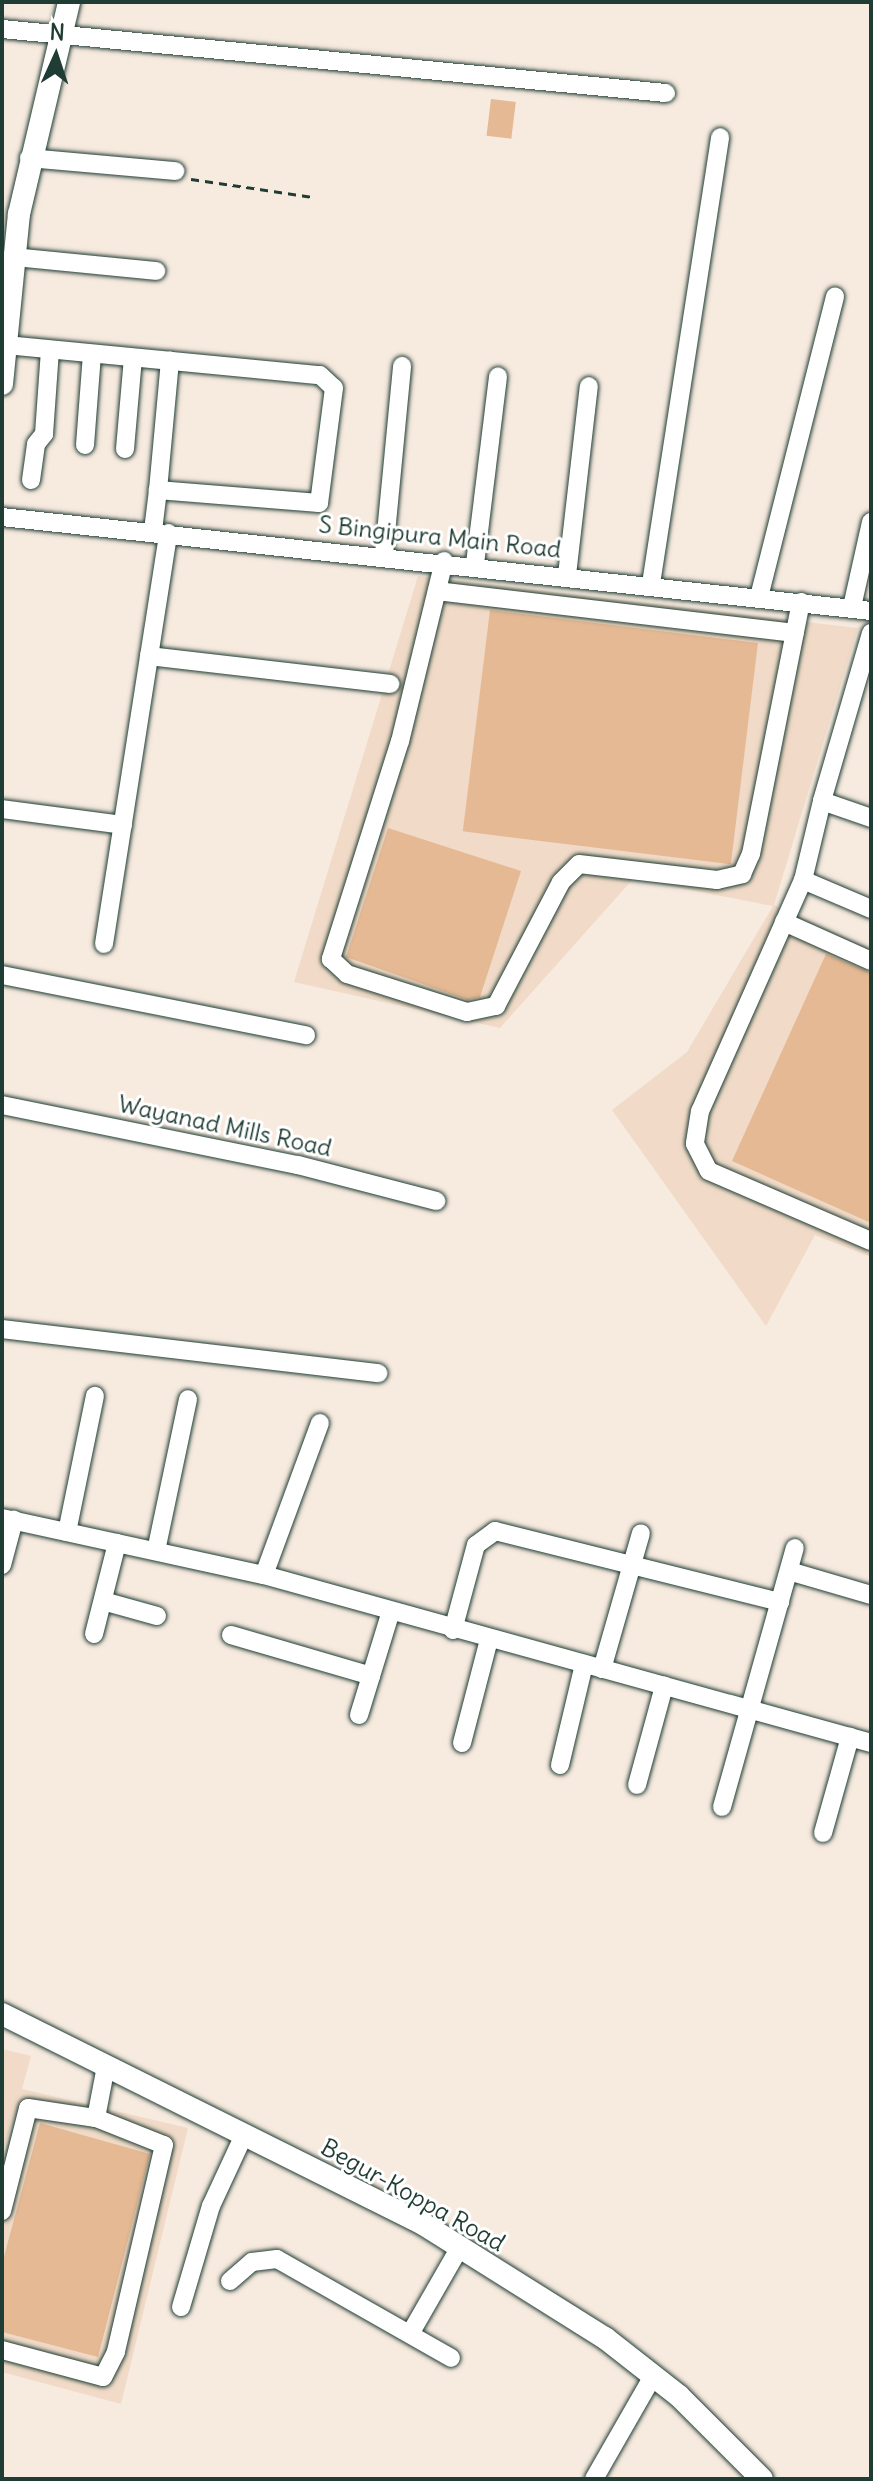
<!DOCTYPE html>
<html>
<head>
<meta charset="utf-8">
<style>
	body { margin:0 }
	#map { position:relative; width:873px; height:2481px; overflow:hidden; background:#f7eadf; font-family:Delius,sans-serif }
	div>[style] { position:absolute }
	.built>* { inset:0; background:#f1dbc8 }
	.building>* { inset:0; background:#e4b994; transform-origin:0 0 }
	.path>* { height:3px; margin-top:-1.5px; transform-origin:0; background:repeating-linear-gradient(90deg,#1f3d34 0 8px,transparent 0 14px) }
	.roads { filter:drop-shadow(0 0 2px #1f3d34) drop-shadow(0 0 2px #1f3d34) }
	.minor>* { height:18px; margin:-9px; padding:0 9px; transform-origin:9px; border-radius:9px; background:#fff }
	.major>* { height:22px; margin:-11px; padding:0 11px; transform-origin:11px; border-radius:11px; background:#fff }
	span { translate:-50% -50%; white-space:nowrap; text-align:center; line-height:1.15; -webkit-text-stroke:6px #fff; paint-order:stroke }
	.street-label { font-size:24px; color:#1f3d34 }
	.frame { position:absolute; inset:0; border:4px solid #1f3d34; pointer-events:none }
	.north { position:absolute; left:16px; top:16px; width:80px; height:80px; -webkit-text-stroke:6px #fff; paint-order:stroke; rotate:3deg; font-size:22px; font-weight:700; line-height:32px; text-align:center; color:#1f3d34 }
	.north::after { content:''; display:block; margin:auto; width:28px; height:36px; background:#1f3d34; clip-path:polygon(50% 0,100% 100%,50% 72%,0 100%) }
</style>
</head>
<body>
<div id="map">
	<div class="built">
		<i style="clip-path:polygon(418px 576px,858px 628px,774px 905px,871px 949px,871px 1257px,815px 1235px,766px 1326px,612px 1110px,687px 1052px,773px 906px,633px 879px,500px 1028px,294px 982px)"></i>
		<i style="clip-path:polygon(2px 2049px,31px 2056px,22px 2089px,188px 2128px,121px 2404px,2px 2372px,2px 2166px,16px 2112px,2px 2153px)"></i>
	</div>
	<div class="building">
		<i style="left:491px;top:99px;width:25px;height:37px;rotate:7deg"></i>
		<i style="left:490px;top:610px;width:270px;height:223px;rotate:7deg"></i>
		<i style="clip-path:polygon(388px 828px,521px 871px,480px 997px,468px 1000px,346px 957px)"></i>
		<i style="clip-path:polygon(826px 954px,871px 973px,871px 1223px,732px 1161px)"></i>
		<i style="clip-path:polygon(40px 2123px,150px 2154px,98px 2357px,2px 2332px,2px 2264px)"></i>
	</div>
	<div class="path">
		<i style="left:191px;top:179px;width:123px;rotate:8.4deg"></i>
	</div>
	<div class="roads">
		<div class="minor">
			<i style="left:2px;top:29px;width:667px;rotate:5.51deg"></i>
			<i style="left:29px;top:158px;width:147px;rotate:5.1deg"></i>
			<i style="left:14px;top:257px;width:143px;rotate:5.6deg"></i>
			<i style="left:6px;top:345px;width:315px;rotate:5.5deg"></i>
			<i style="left:320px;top:375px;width:19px;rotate:43deg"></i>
			<i style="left:334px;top:388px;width:116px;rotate:97.4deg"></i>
			<i style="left:319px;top:503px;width:162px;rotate:-175.4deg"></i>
			<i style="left:158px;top:490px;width:41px;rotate:97deg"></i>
			<i style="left:85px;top:445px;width:91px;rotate:-85.6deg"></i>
			<i style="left:125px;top:449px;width:91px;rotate:-85deg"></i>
			<i style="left:31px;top:480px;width:36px;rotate:-82deg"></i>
			<i style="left:36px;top:444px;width:13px;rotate:-51deg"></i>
			<i style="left:44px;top:434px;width:84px;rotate:-85.9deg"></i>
			<i style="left:158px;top:490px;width:130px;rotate:-84.7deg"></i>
			<i style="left:2px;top:517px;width:874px;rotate:6.17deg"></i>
			<i style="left:384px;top:554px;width:189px;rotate:-84.5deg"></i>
			<i style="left:444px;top:561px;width:185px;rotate:103.7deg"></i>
			<i style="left:400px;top:741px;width:229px;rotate:107.6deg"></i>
			<i style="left:331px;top:959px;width:22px;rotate:43deg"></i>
			<i style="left:347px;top:974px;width:126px;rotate:17.6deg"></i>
			<i style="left:467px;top:1012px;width:30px;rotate:-12deg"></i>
			<i style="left:496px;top:1006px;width:140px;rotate:-62.3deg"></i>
			<i style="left:561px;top:882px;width:25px;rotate:-45deg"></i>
			<i style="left:579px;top:864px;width:139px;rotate:6.6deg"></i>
			<i style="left:717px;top:880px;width:26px;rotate:-13deg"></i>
			<i style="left:742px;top:874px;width:22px;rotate:-66deg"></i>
			<i style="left:751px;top:854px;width:257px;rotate:-78.8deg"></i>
			<i style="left:475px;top:564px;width:189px;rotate:-83deg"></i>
			<i style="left:567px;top:575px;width:190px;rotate:-83.4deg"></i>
			<i style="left:651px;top:584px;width:452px;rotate:-81.2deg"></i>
			<i style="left:437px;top:591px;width:360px;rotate:6.7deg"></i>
			<i style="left:759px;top:597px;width:310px;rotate:-75.8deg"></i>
			<i style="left:852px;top:607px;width:87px;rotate:-77.4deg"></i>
			<i style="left:871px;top:633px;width:175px;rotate:106.3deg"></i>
			<i style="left:822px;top:801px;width:52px;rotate:19.1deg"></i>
			<i style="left:149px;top:656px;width:243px;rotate:6.6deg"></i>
			<i style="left:822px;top:801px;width:81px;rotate:103.5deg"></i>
			<i style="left:803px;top:880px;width:74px;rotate:23.1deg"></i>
			<i style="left:2px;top:809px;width:122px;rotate:7.5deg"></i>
			<i style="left:803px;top:880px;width:253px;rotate:114deg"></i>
			<i style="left:700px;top:1111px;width:33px;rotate:99deg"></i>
			<i style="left:695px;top:1144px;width:30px;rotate:63deg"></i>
			<i style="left:709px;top:1171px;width:176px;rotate:23.4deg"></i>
			<i style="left:784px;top:922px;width:95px;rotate:24.1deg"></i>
			<i style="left:104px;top:944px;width:416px;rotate:-81.1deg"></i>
			<i style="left:2px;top:975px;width:310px;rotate:11.2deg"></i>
			<i style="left:2px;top:1105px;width:302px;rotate:11.5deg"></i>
			<i style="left:298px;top:1165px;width:143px;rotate:14.6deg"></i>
			<i style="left:2px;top:1329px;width:379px;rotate:6.7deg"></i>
			<i style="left:2px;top:1518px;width:268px;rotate:12.3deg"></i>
			<i style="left:264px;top:1575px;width:630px;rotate:15.47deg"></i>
			<i style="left:67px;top:1532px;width:139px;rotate:-78.4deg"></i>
			<i style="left:156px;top:1551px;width:155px;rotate:-78.1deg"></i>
			<i style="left:2px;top:1565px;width:47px;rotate:-75.1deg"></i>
			<i style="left:789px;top:1571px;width:85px;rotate:16.3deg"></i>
			<i style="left:264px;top:1575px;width:162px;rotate:-69.8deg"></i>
			<i style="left:103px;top:1601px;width:56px;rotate:15.5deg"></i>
			<i style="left:453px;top:1630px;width:88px;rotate:-74.9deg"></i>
			<i style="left:476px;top:1545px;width:24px;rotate:-36deg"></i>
			<i style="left:495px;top:1531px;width:294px;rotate:14deg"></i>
			<i style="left:94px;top:1634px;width:94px;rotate:-75.8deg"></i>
			<i style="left:231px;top:1635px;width:146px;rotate:16.3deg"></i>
			<i style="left:602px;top:1669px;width:141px;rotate:-74deg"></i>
			<i style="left:359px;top:1715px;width:109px;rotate:-72.9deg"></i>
			<i style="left:462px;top:1743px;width:107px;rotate:-75.4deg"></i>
			<i style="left:560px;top:1765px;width:104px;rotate:-76.6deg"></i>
			<i style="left:637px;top:1785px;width:103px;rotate:-74.7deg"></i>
			<i style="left:722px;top:1807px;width:269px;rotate:-74.3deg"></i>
			<i style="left:823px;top:1833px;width:100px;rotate:-74.3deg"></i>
			<i style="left:96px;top:2118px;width:53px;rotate:-79.1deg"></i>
			<i style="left:2px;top:2211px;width:106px;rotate:-75.8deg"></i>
			<i style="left:28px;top:2108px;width:69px;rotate:8.4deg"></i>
			<i style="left:96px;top:2118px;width:73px;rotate:21.7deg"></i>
			<i style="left:164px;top:2145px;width:212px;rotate:103.1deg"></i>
			<i style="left:116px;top:2352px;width:28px;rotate:117deg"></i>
			<i style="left:103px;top:2377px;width:105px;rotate:-165deg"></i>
			<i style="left:230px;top:2281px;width:29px;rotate:-41deg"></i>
			<i style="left:252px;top:2262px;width:25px;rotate:-7deg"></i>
			<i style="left:277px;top:2259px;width:200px;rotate:29.6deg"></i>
			<i style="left:181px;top:2307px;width:105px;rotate:-73.5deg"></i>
			<i style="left:211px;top:2206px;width:78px;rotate:-65.1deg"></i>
			<i style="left:410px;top:2334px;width:100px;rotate:-60.1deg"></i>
			<i style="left:594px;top:2479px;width:119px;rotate:-60.2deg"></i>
		</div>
		<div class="major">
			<i style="left:2px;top:384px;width:171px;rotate:-84.3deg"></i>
			<i style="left:19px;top:214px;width:218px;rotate:-76.7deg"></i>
			<i style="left:2px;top:2014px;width:470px;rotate:26.5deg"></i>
			<i style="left:423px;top:2224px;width:215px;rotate:32.1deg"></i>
			<i style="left:605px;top:2338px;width:94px;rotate:38.1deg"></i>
			<i style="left:679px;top:2396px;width:117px;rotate:45deg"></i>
		</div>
	</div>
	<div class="street-label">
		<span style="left:440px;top:537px;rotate:6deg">S Bingipura Main Road</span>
		<span style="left:225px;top:1126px;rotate:12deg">Wayanad Mills Road</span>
		<span style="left:413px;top:2195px;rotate:29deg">Begur-Koppa Road</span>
	</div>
	<div class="frame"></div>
	<div class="north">N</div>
</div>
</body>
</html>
